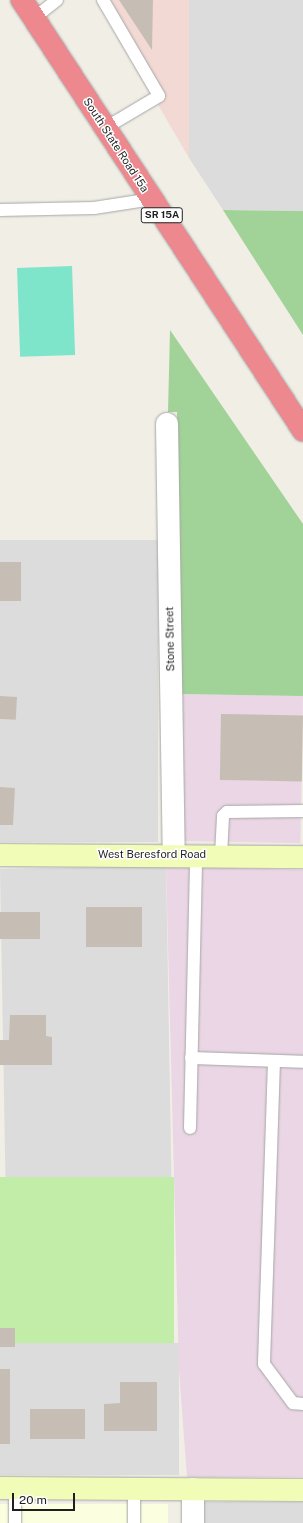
<!DOCTYPE html>
<html>
<head>
<meta charset="utf-8">
<style>
	body { margin:0 }
	#map { position:relative; width:303px; height:1523px; overflow:hidden; background:#f1eee5; font-family:"Public Sans",sans-serif }
	div>[style] { position:absolute }
	.residential>* { inset:0; background:#dddcdc; transform-origin:0 0 }
	.commercial>* { inset:0; background:#f2d9d3 }
	.industrial>* { inset:0; background:#ead6e4; transform-origin:0 0 }
	.education>* { inset:0; background:#fbffe0; transform-origin:0 0 }
	.grass>* { inset:0; background:#c1eda8; transform-origin:0 0 }
	.forest>* { inset:0; background:#a1d297 }
	.pitch>* { inset:0; background:#7ee4ca; transform-origin:0 0 }
	.building>* { inset:0; background:#c6beb4; transform-origin:0 0 }
	.roads { filter:drop-shadow(0 0 1px #a6a6a6) drop-shadow(0 0 1px #a6a6a6) }
	.lane>* { height:12px; margin:-6px; padding:0 6px; transform-origin:6px; border-radius:6px; background:#fff }
	.street>* { height:22px; margin:-11px; padding:0 11px; transform-origin:11px; border-radius:11px; background:#fff }
	.secondary>* { height:22px; margin:-11px; padding:0 11px; transform-origin:11px; border-radius:11px; background:#f1fdb6 }
	.highway>* { height:22px; margin:-11px; padding:0 11px; transform-origin:11px; border-radius:11px; background:#ec888e }
	span { translate:-50% -50%; white-space:nowrap; text-align:center; line-height:1.15; -webkit-text-stroke:3px #fff; paint-order:stroke }
	.shield-label span { padding:1px 3px; background:#fff; border:1px solid; border-radius:3px; -webkit-text-stroke-width:0 }
	.shield-label { font-size:10px; color:#1f1f1f; font-weight:700 }
	.street-label { font-size:11px; color:#1f1f1f }
	.scale { position:absolute; left:12px; top:1493px; width:63px; height:18px; box-sizing:border-box; border:2px solid #1f1f1f; border-top:0; padding-left:5px; font-size:12px; line-height:14px; white-space:nowrap; color:#1f1f1f; -webkit-text-stroke:3px #fff; paint-order:stroke }
</style>
</head>
<body>
<div id="map">
	<div class="residential">
		<i style="clip-path:polygon(189px 0,303px 0,303px 211px,223px 210px,189px 158px)"></i>
		<i style="left:0;top:540px;width:158px;height:302px"></i>
		<i style="left:166px;top:866px;width:311px;height:166px;rotate:89deg"></i>
		<i style="left:0;top:1343px;width:179px;height:132px"></i>
		<i style="left:204px;top:1502px;width:99px;height:21px"></i>
	</div>
	<div class="commercial">
		<i style="clip-path:polygon(97px 0,189px 0,189px 158px)"></i>
	</div>
	<div class="industrial">
		<i style="left:182px;top:694px;width:121px;height:147px;rotate:1deg"></i>
		<i style="clip-path:polygon(166px 866px,303px 870px,303px 1477px,187px 1477px,179px 1370px)"></i>
	</div>
	<div class="education">
		<i style="left:0;top:1504px;width:168px;height:19px"></i>
	</div>
	<div class="grass">
		<i style="left:0;top:1177px;width:174px;height:166px"></i>
	</div>
	<div class="forest">
		<i style="clip-path:polygon(223px 210px,303px 211px,303px 335px)"></i>
		<i style="clip-path:polygon(170px 330px,303px 524px,303px 696px,182px 694px,177px 412px,168px 412px)"></i>
	</div>
	<div class="pitch">
		<i style="left:72px;top:266px;width:89px;height:55px;rotate:88deg"></i>
	</div>
	<div class="building">
		<i style="clip-path:polygon(119px 0,153px 0,152px 50px)"></i>
		<i style="left:0;top:562px;width:21px;height:39px"></i>
		<i style="left:0;top:696px;width:17px;height:23px;rotate:3deg"></i>
		<i style="left:221px;top:714px;width:82px;height:66px;rotate:1deg"></i>
		<i style="clip-path:polygon(0 787px,15px 788px,13px 825px,0 825px)"></i>
		<i style="left:86px;top:907px;width:56px;height:40px"></i>
		<i style="left:0;top:912px;width:40px;height:27px"></i>
		<i style="clip-path:polygon(10px 1015px,46px 1015px,46px 1036px,52px 1037px,52px 1065px,0 1065px,0 1040px,9px 1040px)"></i>
		<i style="left:0;top:1328px;width:15px;height:19px"></i>
		<i style="left:0;top:1369px;width:10px;height:75px"></i>
		<i style="clip-path:polygon(120px 1382px,157px 1382px,157px 1431px,104px 1431px,104px 1404px,120px 1403px)"></i>
		<i style="left:30px;top:1409px;width:55px;height:30px"></i>
	</div>
	<div class="roads">
		<div class="lane">
			<i style="left:103px;top:0;width:111px;rotate:59.7deg"></i>
			<i style="left:159px;top:96px;width:63px;rotate:149.3deg"></i>
			<i style="left:34px;top:18px;width:29px;rotate:-38deg"></i>
			<i style="left:0;top:210px;width:94px;rotate:-1.2deg"></i>
			<i style="left:94px;top:208px;width:59px;rotate:-8.8deg"></i>
			<i style="left:221px;top:855px;width:39px;rotate:-87deg"></i>
			<i style="left:223px;top:816px;width:6px;rotate:-45deg"></i>
			<i style="left:227px;top:812px;width:76px;rotate:-0.8deg"></i>
			<i style="left:191px;top:1058px;width:112px;rotate:2deg"></i>
			<i style="left:274px;top:1061px;width:303px;rotate:91.9deg"></i>
			<i style="left:264px;top:1364px;width:49px;rotate:53.4deg"></i>
			<i style="left:293px;top:1403px;width:10px;rotate:6deg"></i>
			<i style="left:190px;top:1128px;width:274px;rotate:-88.7deg"></i>
			<i style="left:15px;top:1488px;width:35px;rotate:90deg"></i>
			<i style="left:134px;top:1523px;width:34px;rotate:-90deg"></i>
		</div>
		<div class="street">
			<i style="left:167px;top:424px;width:430px;rotate:89.1deg"></i>
			<i style="left:193px;top:1523px;width:34px;rotate:-90deg"></i>
		</div>
		<div class="secondary">
			<i style="left:0;top:855px;width:303px;rotate:0.4deg"></i>
			<i style="left:0;top:1488px;width:303px;rotate:0.4deg"></i>
		</div>
		<div class="highway">
			<i style="left:22px;top:0;width:514px;rotate:56.84deg"></i>
		</div>
	</div>
	<div class="shield-label">
		<span style="left:162px;top:215px">SR 15A</span>
	</div>
	<div class="street-label">
		<span style="left:116px;top:145px;rotate:57deg">South State Road 15a</span>
		<span style="left:170px;top:639px;rotate:-91deg">Stone Street</span>
		<span style="left:152px;top:854px">West Beresford Road</span>
	</div>
	<div class="scale">20 m</div>
</div>
</body>
</html>
